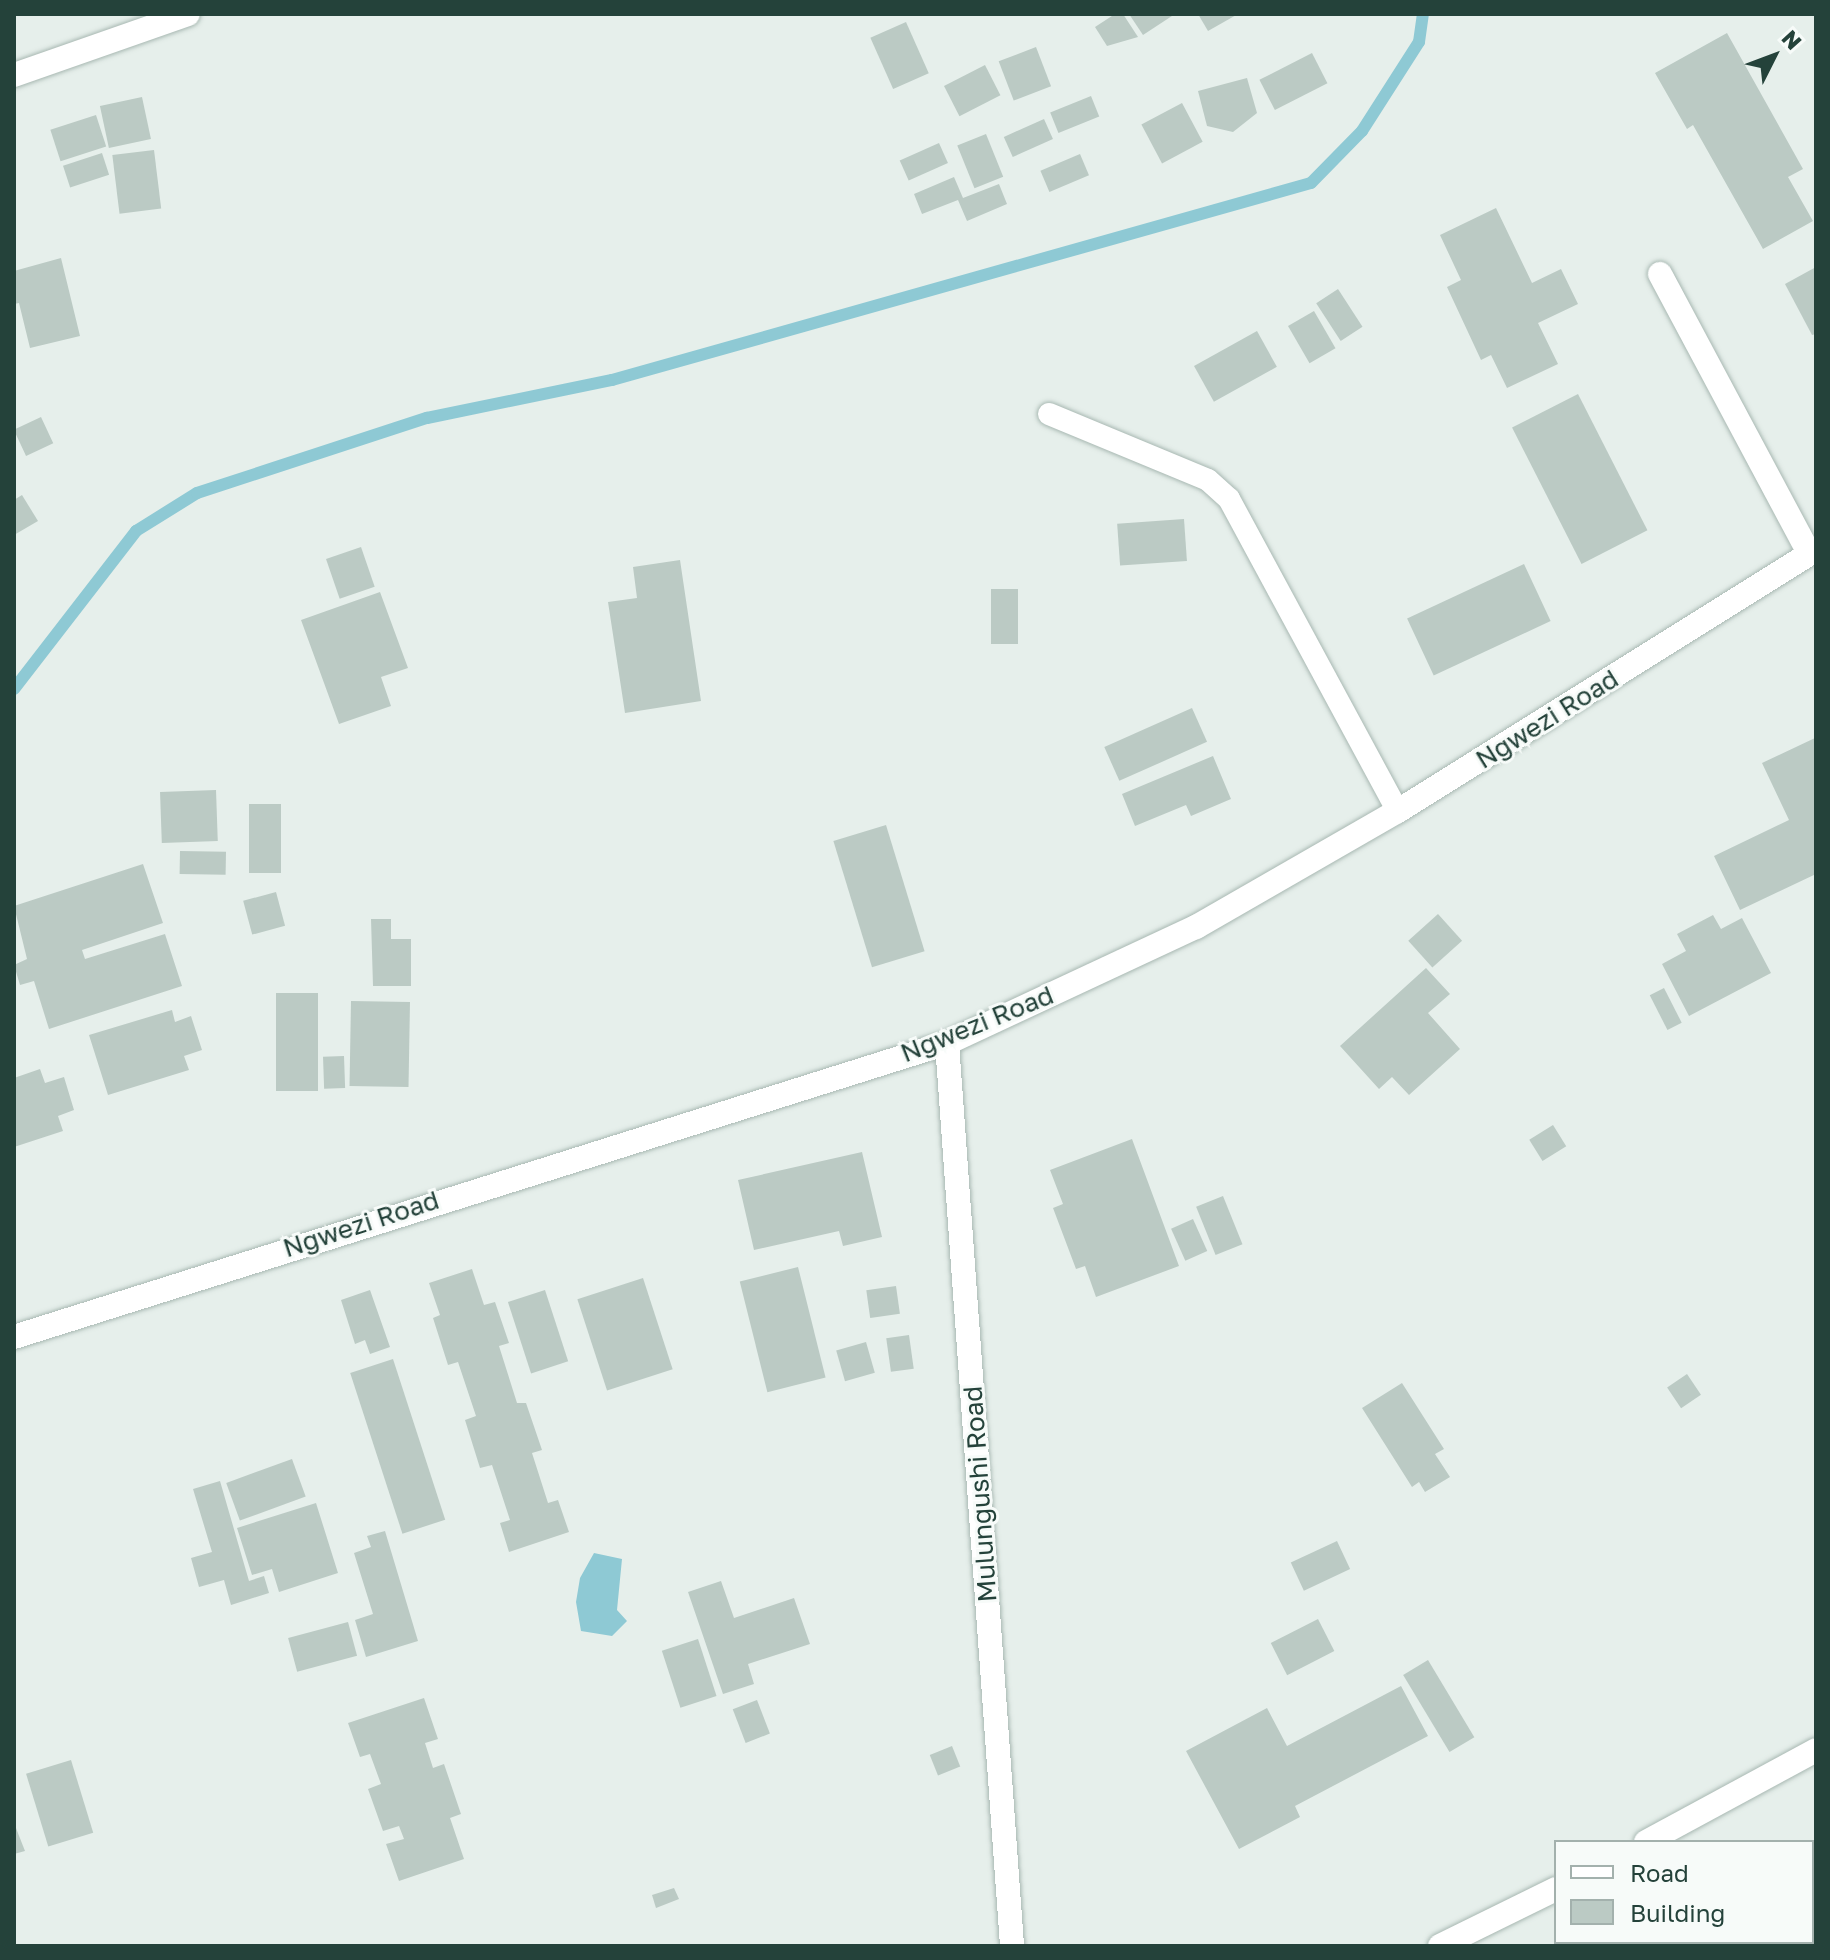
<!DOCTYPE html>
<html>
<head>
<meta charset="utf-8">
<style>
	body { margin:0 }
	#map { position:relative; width:1830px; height:1960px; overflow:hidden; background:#e6efeb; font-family:"Golos Text",sans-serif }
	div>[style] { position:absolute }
	.water>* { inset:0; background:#8ec9d4 }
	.stream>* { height:12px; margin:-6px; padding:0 6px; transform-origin:6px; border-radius:6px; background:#8ec9d4 }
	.building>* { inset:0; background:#bbcac4; transform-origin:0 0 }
	.roads { filter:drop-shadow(0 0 2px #a8b8b2) drop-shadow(0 0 2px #a8b8b2) }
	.service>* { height:22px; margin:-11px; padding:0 11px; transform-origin:11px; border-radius:11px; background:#fff }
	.minor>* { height:24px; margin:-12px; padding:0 12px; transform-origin:12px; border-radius:12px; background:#fff }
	span { translate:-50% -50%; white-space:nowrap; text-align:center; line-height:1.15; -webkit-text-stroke:6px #f7fbf9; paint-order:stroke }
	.street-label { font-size:26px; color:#24423a }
	.frame { position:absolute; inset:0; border:16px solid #24423a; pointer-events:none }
	.legend { position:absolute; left:1554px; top:1840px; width:260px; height:104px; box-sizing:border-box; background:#f7fbf9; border:2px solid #a3b1ad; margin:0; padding:10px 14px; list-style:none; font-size:24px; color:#24423a }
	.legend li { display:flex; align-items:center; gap:16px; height:40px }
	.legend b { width:40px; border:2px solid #a3b1ad }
	.north { position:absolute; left:1734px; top:16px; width:80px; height:80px; -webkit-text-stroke:6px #f7fbf9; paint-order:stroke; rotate:48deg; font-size:22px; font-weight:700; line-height:32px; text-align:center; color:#24423a }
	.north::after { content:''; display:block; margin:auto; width:28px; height:36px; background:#24423a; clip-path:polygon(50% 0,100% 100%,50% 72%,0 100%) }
</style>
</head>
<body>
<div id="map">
	<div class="water">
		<i style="clip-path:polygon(594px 1553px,622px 1559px,617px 1610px,627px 1621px,612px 1636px,581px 1631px,576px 1602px,580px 1578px)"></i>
	</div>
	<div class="stream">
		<i style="left:14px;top:689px;width:200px;rotate:-52.3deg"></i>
		<i style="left:136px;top:531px;width:72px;rotate:-31.9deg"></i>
		<i style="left:197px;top:493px;width:242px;rotate:-18.1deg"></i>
		<i style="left:427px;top:418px;width:189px;rotate:-11.6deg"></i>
		<i style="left:612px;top:380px;width:726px;rotate:-15.74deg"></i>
		<i style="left:1311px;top:183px;width:73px;rotate:-45.6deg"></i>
		<i style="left:1362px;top:131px;width:106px;rotate:-57.4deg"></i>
		<i style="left:1419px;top:42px;width:28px;rotate:-82deg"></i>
	</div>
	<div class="building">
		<i style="clip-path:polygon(1115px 14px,1123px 14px,1138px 37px,1107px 46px,1095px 27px)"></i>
		<i style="clip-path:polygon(1129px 14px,1175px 14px,1143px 35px)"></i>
		<i style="clip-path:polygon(1198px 14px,1238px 14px,1208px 31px)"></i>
		<i style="left:906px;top:22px;width:56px;height:39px;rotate:66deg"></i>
		<i style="clip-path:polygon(1727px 33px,1803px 169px,1788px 177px,1813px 221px,1763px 249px,1693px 125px,1687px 129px,1655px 73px)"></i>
		<i style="left:1036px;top:47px;width:42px;height:40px;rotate:69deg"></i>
		<i style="left:1312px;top:53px;width:34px;height:59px;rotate:63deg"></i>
		<i style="left:985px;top:65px;width:34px;height:46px;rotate:63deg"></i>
		<i style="clip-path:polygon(1247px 78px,1257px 113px,1233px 132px,1207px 126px,1198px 91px)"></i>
		<i style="left:1091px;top:96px;width:22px;height:44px;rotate:68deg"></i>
		<i style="left:142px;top:97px;width:43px;height:43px;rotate:78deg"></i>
		<i style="left:1182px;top:103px;width:44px;height:46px;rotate:62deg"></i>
		<i style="left:96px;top:115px;width:33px;height:48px;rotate:72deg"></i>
		<i style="left:1044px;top:119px;width:22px;height:44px;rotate:66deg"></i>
		<i style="left:986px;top:134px;width:46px;height:31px;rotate:68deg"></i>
		<i style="left:939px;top:143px;width:22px;height:43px;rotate:66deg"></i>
		<i style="left:154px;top:150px;width:59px;height:42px;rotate:83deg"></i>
		<i style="left:102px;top:153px;width:23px;height:41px;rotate:72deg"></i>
		<i style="left:1080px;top:154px;width:23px;height:43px;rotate:67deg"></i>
		<i style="clip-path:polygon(954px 177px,963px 198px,999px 184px,1007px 204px,967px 221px,958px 200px,922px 214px,914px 194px)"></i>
		<i style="clip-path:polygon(1496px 208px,1532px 283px,1561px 269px,1578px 304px,1538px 323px,1558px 364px,1507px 388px,1491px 355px,1481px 360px,1447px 287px,1461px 280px,1440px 235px)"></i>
		<i style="clip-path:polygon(61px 258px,80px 336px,30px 348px,19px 303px,14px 304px,14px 271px)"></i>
		<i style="clip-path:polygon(1816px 267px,1816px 334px,1812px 335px,1785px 284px)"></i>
		<i style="left:1338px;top:289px;width:45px;height:26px;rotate:57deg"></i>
		<i style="left:1314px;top:311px;width:43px;height:30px;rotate:60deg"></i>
		<i style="left:1257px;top:331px;width:41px;height:72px;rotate:61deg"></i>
		<i style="left:1578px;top:394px;width:153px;height:74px;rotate:63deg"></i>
		<i style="left:41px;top:417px;width:29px;height:30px;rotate:65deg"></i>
		<i style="clip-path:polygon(22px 495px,38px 521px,14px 535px,14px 500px)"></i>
		<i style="left:1184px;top:519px;width:42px;height:67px;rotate:86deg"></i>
		<i style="left:361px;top:547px;width:42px;height:37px;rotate:71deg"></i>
		<i style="clip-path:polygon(680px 560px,701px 701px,625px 713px,608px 602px,637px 598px,633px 567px)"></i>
		<i style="left:1524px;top:564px;width:63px;height:129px;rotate:65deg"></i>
		<i style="left:991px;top:589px;width:27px;height:55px"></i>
		<i style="clip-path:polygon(380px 592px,408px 668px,381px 677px,391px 706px,339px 724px,301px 620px)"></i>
		<i style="left:1192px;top:708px;width:37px;height:96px;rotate:66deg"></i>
		<i style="clip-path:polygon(1815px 738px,1816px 874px,1740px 910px,1714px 856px,1789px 820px,1762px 763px)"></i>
		<i style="clip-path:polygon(1213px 756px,1231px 799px,1191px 816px,1186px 805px,1135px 826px,1122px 794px)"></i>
		<i style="left:216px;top:790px;width:51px;height:56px;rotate:88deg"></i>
		<i style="left:249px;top:804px;width:32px;height:69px"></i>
		<i style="left:886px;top:825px;width:132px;height:55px;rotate:73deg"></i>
		<i style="left:180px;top:851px;width:46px;height:23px;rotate:1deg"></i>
		<i style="clip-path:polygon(143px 864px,163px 923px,82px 950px,85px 959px,165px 934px,182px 986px,49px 1029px,34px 981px,20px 985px,14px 965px,27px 959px,14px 906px)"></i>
		<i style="left:276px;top:892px;width:35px;height:34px;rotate:75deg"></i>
		<i style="left:1438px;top:914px;width:36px;height:40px;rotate:48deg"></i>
		<i style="clip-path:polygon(1713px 915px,1721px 929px,1742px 918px,1771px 973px,1689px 1016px,1662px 964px,1686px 951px,1677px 934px)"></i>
		<i style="clip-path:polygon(371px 919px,391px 919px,391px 939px,411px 939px,411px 986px,373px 986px)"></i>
		<i style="clip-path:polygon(1426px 968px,1450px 994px,1428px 1013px,1460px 1049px,1409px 1095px,1392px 1077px,1379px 1089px,1340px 1046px)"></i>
		<i style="left:1664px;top:988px;width:39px;height:16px;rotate:63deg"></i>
		<i style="left:276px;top:993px;width:42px;height:98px"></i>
		<i style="left:351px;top:1001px;width:59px;height:85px;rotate:1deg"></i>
		<i style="clip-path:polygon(172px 1010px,175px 1022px,191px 1016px,202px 1050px,184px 1056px,189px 1070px,108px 1095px,89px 1035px)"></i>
		<i style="left:344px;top:1056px;width:32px;height:21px;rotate:88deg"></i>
		<i style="clip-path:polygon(40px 1069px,45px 1083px,64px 1077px,74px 1110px,58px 1116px,63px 1131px,14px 1147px,14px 1078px)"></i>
		<i style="left:1553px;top:1125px;width:25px;height:28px;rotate:58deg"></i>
		<i style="clip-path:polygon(1132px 1139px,1179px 1266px,1096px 1297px,1085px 1266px,1076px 1269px,1053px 1208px,1063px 1204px,1050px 1170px)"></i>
		<i style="clip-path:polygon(862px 1152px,882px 1237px,843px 1246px,839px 1231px,754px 1250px,738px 1180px)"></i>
		<i style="left:1223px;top:1196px;width:52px;height:29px;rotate:68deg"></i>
		<i style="left:1193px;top:1219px;width:35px;height:24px;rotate:66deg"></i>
		<i style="left:798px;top:1267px;width:114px;height:60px;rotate:76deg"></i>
		<i style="clip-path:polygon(472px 1269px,484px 1305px,495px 1302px,509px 1343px,499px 1346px,517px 1403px,526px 1403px,542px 1450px,532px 1453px,548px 1503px,558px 1500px,569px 1532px,509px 1552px,500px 1523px,510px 1520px,492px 1465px,480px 1468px,465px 1420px,476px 1416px,458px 1362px,448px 1365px,433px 1318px,440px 1315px,429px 1283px)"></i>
		<i style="left:643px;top:1278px;width:96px;height:69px;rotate:72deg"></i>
		<i style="left:896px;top:1286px;width:28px;height:30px;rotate:82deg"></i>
		<i style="clip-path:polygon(370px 1290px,390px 1347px,370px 1354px,365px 1340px,355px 1344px,341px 1300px)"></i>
		<i style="left:545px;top:1290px;width:75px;height:39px;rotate:72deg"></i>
		<i style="left:909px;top:1335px;width:34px;height:23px;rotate:82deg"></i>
		<i style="left:866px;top:1342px;width:32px;height:31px;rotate:74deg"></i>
		<i style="left:393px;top:1359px;width:169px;height:45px;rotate:72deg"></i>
		<i style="left:1687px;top:1374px;width:25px;height:24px;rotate:56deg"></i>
		<i style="clip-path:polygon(1402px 1383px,1444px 1449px,1435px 1454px,1450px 1477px,1425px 1492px,1419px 1482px,1412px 1487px,1362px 1408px)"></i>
		<i style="left:292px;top:1459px;width:40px;height:70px;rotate:70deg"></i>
		<i style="clip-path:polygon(220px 1481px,249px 1581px,264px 1576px,269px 1593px,231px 1605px,224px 1580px,199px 1587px,191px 1558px,212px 1552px,193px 1489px)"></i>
		<i style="clip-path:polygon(316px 1503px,338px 1573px,279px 1592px,272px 1569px,252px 1575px,237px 1528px)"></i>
		<i style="clip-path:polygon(385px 1531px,418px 1641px,366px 1657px,355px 1620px,373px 1614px,354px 1553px,371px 1547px,367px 1536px)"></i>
		<i style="left:1337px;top:1541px;width:31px;height:51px;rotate:65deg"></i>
		<i style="clip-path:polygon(721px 1581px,734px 1618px,794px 1598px,810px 1644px,748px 1664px,754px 1684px,723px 1694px,688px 1592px)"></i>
		<i style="left:1318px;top:1619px;width:36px;height:53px;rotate:63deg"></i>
		<i style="left:348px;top:1622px;width:35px;height:62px;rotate:75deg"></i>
		<i style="left:698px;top:1639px;width:60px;height:38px;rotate:72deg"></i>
		<i style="left:1428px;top:1660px;width:90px;height:29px;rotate:59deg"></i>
		<i style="clip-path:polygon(1401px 1686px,1428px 1736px,1295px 1806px,1300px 1817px,1239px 1849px,1186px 1751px,1267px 1708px,1287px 1746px)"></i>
		<i style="clip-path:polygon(424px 1698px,438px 1739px,425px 1743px,433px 1768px,444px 1764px,461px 1814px,450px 1818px,464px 1859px,399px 1881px,386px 1844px,404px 1839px,399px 1826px,383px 1831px,368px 1789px,381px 1784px,370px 1754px,360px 1757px,348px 1723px)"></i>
		<i style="left:757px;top:1700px;width:36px;height:26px;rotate:69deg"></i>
		<i style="left:952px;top:1746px;width:22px;height:24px;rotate:68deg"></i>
		<i style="left:71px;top:1760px;width:76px;height:47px;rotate:73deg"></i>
		<i style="clip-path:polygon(14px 1823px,25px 1851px,14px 1854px)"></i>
		<i style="clip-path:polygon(674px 1888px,679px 1899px,656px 1908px,652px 1895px)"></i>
	</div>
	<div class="roads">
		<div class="service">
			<i style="left:1049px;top:414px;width:172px;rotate:22.5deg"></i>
			<i style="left:1208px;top:480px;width:28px;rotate:42deg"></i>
			<i style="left:1229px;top:499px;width:355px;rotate:61.6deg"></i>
		</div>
		<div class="minor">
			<i style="left:14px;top:75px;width:184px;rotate:-19.3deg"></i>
			<i style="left:1660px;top:274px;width:316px;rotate:61.9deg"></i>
			<i style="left:947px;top:1043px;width:905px;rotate:85.88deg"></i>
			<i style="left:14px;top:1337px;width:978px;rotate:-17.49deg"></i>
			<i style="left:947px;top:1043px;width:275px;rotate:-25deg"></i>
			<i style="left:1196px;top:927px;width:233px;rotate:-29.9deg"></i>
			<i style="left:1398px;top:811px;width:493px;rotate:-32deg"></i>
			<i style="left:1646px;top:1842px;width:193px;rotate:-28.4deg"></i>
			<i style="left:1440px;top:1946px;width:129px;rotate:-26.2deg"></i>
		</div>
	</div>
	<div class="street-label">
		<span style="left:1547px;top:719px;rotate:-32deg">Ngwezi Road</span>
		<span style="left:977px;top:1024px;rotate:-22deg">Ngwezi Road</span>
		<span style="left:361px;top:1224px;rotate:-18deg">Ngwezi Road</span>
		<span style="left:980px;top:1494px;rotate:-94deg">Mulungushi Road</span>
	</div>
	<div class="frame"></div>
	<ul class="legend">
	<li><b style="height:10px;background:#fff"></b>Road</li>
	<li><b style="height:22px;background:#bbcac4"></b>Building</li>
	</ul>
	<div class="north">N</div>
</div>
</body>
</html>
